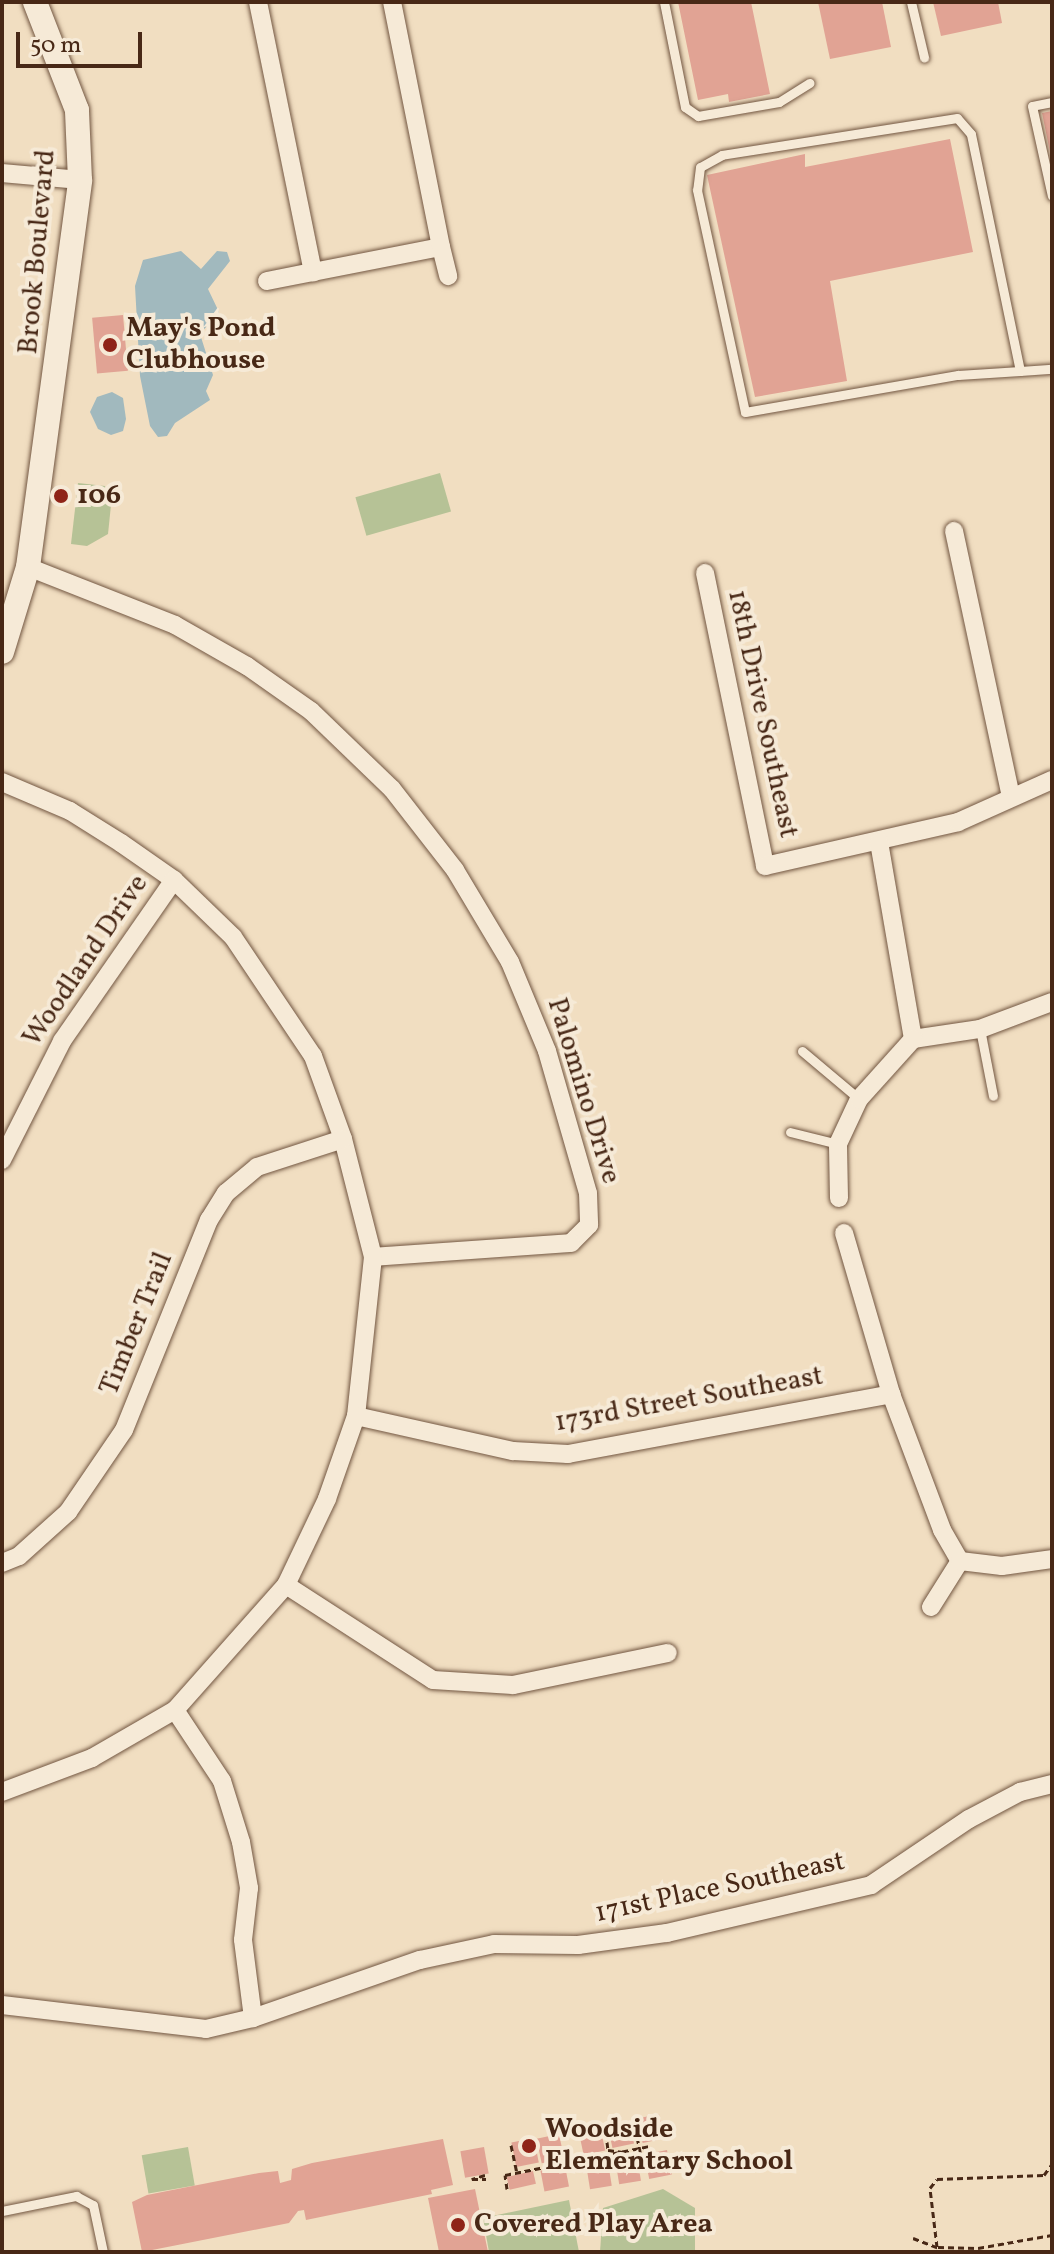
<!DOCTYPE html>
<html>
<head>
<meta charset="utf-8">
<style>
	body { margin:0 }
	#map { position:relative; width:1054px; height:2254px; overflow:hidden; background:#f1dec1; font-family:Vollkorn,serif }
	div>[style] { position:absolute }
	.green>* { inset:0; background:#b6c296; transform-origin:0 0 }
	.water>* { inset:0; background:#a1b9be }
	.building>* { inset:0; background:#e1a394; transform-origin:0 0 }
	.path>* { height:3px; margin-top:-1.5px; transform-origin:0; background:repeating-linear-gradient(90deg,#482816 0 6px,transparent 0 10px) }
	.roads { filter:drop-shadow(0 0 2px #725641) drop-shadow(0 0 2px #725641) }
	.service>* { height:9px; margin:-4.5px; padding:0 4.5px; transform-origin:4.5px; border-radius:4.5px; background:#f6ead7 }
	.minor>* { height:18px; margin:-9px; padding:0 9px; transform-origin:9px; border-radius:9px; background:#f6ead7 }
	.tertiary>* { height:24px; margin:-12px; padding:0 12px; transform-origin:12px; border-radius:12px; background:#f6ead7 }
	.dots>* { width:22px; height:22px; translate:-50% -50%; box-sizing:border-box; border:4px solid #f6ead7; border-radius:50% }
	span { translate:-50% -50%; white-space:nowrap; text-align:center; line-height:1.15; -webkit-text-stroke:8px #f6ead7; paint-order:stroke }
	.street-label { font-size:28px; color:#482816 }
	.poi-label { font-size:28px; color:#482816; font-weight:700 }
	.left { translate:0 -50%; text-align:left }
	.frame { position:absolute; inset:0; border:4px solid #482816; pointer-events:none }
	.scale { position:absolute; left:16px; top:32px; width:126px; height:36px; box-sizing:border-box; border:4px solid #482816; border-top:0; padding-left:10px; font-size:24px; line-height:28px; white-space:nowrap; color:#482816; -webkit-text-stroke:6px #f6ead7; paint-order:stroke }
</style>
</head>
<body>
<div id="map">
	<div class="green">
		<i style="left:440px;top:473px;width:40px;height:88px;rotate:74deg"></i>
		<i style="clip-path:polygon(78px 483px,105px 486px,111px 505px,108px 534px,87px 546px,71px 544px)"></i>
		<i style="left:188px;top:2147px;width:39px;height:47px;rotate:80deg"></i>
		<i style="clip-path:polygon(663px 2189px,695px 2208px,695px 2252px,600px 2252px,603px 2208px)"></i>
		<i style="clip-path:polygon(569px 2200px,579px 2252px,489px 2252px,483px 2218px)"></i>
	</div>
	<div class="water">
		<i style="clip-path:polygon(181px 251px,201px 269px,217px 251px,227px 252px,230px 261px,208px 289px,219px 312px,200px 334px,213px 375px,206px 391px,210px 400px,175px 423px,167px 436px,158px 437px,150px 426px,140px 376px,135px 286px,143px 260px)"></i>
		<i style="clip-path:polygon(112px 392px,123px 398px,126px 419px,123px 431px,111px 435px,98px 429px,90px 412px,97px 397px)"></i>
	</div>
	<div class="building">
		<i style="clip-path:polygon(678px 2px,751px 2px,770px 94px,729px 102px,728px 94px,698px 100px)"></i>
		<i style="clip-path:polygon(818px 2px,882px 2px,891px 47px,830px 59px)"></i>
		<i style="clip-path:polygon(933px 2px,998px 2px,1002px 23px,941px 36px)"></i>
		<i style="clip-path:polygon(1052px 111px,1052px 156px,1051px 157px,1042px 113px)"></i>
		<i style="clip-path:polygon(950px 139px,973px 252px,830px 281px,847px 381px,755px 397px,707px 175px,805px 154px,805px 167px)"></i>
		<i style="left:123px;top:315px;width:56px;height:31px;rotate:85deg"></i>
		<i style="left:659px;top:2114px;width:25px;height:22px;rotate:78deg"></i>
		<i style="left:629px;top:2120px;width:24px;height:22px;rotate:78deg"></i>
		<i style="left:600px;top:2126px;width:25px;height:22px;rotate:78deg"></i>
		<i style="left:559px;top:2134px;width:25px;height:23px;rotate:78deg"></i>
		<i style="left:534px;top:2138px;width:25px;height:23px;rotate:79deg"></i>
		<i style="clip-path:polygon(443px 2139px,453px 2185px,431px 2190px,432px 2194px,306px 2220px,304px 2210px,298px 2211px,289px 2223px,142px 2252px,132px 2202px,147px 2195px,259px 2173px,278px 2171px,280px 2183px,291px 2180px,292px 2169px,312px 2163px)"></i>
		<i style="left:484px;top:2147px;width:27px;height:24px;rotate:80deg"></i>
		<i style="left:667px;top:2150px;width:25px;height:23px;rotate:79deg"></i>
		<i style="left:637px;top:2156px;width:25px;height:22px;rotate:81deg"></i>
		<i style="left:608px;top:2162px;width:24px;height:22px;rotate:81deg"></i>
		<i style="left:565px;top:2166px;width:21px;height:25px;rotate:79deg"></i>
		<i style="left:533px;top:2171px;width:13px;height:27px;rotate:77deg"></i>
		<i style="clip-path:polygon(475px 2189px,488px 2252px,439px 2252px,428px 2198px)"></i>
	</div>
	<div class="path">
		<i style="left:637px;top:2137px;width:24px;rotate:78deg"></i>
		<i style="left:607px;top:2142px;width:8px;rotate:83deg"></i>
		<i style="left:608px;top:2150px;width:15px;rotate:8deg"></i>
		<i style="left:623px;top:2152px;width:15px;rotate:152deg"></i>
		<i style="left:610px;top:2159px;width:6px;rotate:81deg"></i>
		<i style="left:511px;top:2145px;width:29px;rotate:78deg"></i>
		<i style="left:485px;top:2175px;width:14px;rotate:163deg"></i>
		<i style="left:472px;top:2179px;width:14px"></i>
		<i style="left:507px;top:2189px;width:14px;rotate:-98deg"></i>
		<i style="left:505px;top:2175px;width:148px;rotate:-11.3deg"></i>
		<i style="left:913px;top:2238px;width:26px;rotate:21deg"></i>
		<i style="left:937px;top:2247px;width:59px;rotate:-96.8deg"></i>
		<i style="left:930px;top:2188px;width:11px;rotate:-52deg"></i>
		<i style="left:937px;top:2179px;width:107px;rotate:-2.1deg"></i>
		<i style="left:1044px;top:2175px;width:14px;rotate:-54deg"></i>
		<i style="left:938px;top:2247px;width:40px;rotate:1.4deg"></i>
		<i style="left:978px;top:2248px;width:75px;rotate:-10deg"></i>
	</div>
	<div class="roads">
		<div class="service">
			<i style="left:664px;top:2px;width:107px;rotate:78.7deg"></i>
			<i style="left:685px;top:107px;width:16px;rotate:35deg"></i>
			<i style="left:698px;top:116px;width:82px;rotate:-9.8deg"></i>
			<i style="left:779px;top:102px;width:36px;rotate:-32deg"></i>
			<i style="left:911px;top:2px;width:57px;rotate:76.7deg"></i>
			<i style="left:1052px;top:102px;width:20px;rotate:169deg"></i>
			<i style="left:1032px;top:106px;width:92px;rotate:77.5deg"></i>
			<i style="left:1020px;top:371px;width:242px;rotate:-101.7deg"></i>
			<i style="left:971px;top:134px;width:21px;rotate:-131deg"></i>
			<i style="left:957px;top:118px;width:238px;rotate:171.1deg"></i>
			<i style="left:722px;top:155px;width:25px;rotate:151deg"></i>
			<i style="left:700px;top:167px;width:23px;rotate:97deg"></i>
			<i style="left:697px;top:190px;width:227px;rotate:77.8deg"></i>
			<i style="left:745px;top:412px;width:216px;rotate:-9.9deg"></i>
			<i style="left:958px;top:375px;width:62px;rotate:-3.7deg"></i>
			<i style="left:1020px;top:371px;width:32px;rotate:-4deg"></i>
			<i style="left:980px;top:1029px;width:68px;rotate:79deg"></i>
			<i style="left:802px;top:1051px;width:75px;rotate:40.1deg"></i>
			<i style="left:790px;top:1132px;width:49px;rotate:14deg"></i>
			<i style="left:2px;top:2211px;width:76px;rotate:-11.5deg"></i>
			<i style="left:76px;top:2196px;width:19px;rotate:28deg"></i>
			<i style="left:93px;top:2205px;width:48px;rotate:78deg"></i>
		</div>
		<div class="minor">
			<i style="left:258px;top:2px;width:276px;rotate:78.5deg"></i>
			<i style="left:313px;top:272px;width:130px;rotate:-11.1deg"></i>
			<i style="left:441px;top:247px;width:250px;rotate:-101.3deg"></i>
			<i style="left:2px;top:173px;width:78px;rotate:5.1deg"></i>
			<i style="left:441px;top:247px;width:30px;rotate:76deg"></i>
			<i style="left:267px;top:281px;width:47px;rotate:-11.1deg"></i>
			<i style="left:954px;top:531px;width:272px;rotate:77.9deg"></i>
			<i style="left:28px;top:567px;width:158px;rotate:21.5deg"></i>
			<i style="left:175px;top:625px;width:83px;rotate:29.7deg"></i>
			<i style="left:247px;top:666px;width:78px;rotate:35.1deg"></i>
			<i style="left:311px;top:711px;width:112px;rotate:43.9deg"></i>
			<i style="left:392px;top:789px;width:103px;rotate:52.1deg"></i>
			<i style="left:455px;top:870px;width:107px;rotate:59.1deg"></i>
			<i style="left:510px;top:962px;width:96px;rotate:67.4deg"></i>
			<i style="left:547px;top:1051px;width:148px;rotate:73.9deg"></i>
			<i style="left:588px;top:1193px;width:32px;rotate:88deg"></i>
			<i style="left:589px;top:1225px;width:25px;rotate:135deg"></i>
			<i style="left:571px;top:1243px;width:198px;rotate:176deg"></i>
			<i style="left:705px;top:573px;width:299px;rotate:78.4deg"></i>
			<i style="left:765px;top:866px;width:198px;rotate:-12.8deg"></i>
			<i style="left:958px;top:822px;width:103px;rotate:-24.1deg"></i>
			<i style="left:2px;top:782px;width:74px;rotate:23.1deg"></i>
			<i style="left:70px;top:811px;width:60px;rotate:32.1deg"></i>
			<i style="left:121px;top:843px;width:65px;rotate:34.9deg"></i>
			<i style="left:174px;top:880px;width:82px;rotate:44deg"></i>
			<i style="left:233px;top:937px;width:143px;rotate:56.1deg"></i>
			<i style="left:313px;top:1056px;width:88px;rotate:70.1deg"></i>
			<i style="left:343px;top:1139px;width:122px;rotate:75.7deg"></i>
			<i style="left:373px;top:1257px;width:160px;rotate:96.1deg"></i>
			<i style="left:356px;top:1416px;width:88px;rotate:109.3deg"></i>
			<i style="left:327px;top:1499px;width:95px;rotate:115.5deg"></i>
			<i style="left:286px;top:1585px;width:167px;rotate:131.6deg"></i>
			<i style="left:175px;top:1710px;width:96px;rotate:150deg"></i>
			<i style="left:92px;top:1758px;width:96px;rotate:159.3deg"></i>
			<i style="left:879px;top:842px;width:200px;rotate:80.2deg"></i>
			<i style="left:913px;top:1039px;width:68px;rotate:-8.5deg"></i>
			<i style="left:980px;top:1029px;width:77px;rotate:-20.6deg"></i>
			<i style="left:2px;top:1160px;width:133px;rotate:-63.2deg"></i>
			<i style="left:62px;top:1041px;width:196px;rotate:-55.2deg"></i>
			<i style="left:839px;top:1198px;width:54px;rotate:-91.1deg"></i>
			<i style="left:838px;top:1144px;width:50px;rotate:-65deg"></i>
			<i style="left:859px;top:1099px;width:81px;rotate:-48deg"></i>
			<i style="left:844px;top:1233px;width:168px;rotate:73.7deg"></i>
			<i style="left:891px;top:1394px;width:145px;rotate:69.4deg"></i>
			<i style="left:942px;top:1530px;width:36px;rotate:60deg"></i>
			<i style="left:356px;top:1416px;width:161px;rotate:12.6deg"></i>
			<i style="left:513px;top:1451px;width:55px;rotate:3.1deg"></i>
			<i style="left:568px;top:1454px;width:329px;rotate:-10.5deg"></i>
			<i style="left:2px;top:1563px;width:18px;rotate:-22deg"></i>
			<i style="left:19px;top:1556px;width:66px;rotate:-41.9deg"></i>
			<i style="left:68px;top:1512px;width:99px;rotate:-55.7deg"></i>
			<i style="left:124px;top:1430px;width:227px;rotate:-68deg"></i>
			<i style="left:209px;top:1220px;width:32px;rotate:-58deg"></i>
			<i style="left:226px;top:1193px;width:40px;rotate:-40deg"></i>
			<i style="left:257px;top:1167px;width:90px;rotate:-18deg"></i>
			<i style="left:286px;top:1585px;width:175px;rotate:32.9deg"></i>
			<i style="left:433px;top:1680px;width:80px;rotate:3.6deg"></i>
			<i style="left:513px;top:1685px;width:158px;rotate:-11.7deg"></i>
			<i style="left:931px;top:1607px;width:54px;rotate:-57.8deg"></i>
			<i style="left:960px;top:1561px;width:42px;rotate:6.8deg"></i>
			<i style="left:1002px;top:1566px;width:50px;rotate:-8deg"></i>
			<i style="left:175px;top:1710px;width:85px;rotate:56.5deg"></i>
			<i style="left:222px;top:1781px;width:64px;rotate:72.7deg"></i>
			<i style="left:241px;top:1842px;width:47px;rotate:80.1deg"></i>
			<i style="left:249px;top:1888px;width:52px;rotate:96.6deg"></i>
			<i style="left:243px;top:1940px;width:79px;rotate:82.7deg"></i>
			<i style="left:2px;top:2005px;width:205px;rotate:6.7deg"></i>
			<i style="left:206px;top:2029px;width:48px;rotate:-13.2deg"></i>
			<i style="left:253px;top:2018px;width:177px;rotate:-19.2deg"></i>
			<i style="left:420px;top:1960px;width:76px;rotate:-12.2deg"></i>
			<i style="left:494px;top:1944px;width:84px;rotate:0.7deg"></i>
			<i style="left:578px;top:1945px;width:90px;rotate:-7.7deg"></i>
			<i style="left:667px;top:1933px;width:210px;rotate:-13.2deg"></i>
			<i style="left:871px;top:1885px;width:118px;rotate:-34deg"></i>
			<i style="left:969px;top:1819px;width:58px;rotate:-27.9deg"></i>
			<i style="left:1020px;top:1792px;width:33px;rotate:-14deg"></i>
		</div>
		<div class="tertiary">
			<i style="left:2px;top:652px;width:89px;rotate:-73deg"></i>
			<i style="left:28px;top:567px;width:390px;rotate:-82.3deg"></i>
			<i style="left:80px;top:180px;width:70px;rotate:-92.5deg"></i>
			<i style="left:77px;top:110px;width:116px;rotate:-111.3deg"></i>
		</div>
	</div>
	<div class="dots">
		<i style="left:110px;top:345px;background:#8f2418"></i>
		<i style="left:61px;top:496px;background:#8f2418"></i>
		<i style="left:529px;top:2146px;background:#8f2418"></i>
		<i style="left:458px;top:2225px;background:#8f2418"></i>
	</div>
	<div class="street-label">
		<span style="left:38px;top:252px;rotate:-85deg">Brook Boulevard</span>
		<span style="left:762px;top:714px;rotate:78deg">18th Drive Southeast</span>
		<span style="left:86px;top:961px;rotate:-56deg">Woodland Drive</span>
		<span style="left:583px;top:1091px;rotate:73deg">Palomino Drive</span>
		<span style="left:137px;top:1324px;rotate:-68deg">Timber Trail</span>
		<span style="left:689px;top:1400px;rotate:-10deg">173rd Street Southeast</span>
		<span style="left:720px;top:1888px;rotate:-12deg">171st Place Southeast</span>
	</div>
	<div class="poi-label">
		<span class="left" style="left:126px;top:345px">May's Pond<br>Clubhouse</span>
		<span class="left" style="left:77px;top:496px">106</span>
		<span class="left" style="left:545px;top:2146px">Woodside<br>Elementary School</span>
		<span class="left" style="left:474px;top:2225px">Covered Play Area</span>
	</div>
	<div class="frame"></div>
	<div class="scale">50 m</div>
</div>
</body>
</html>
